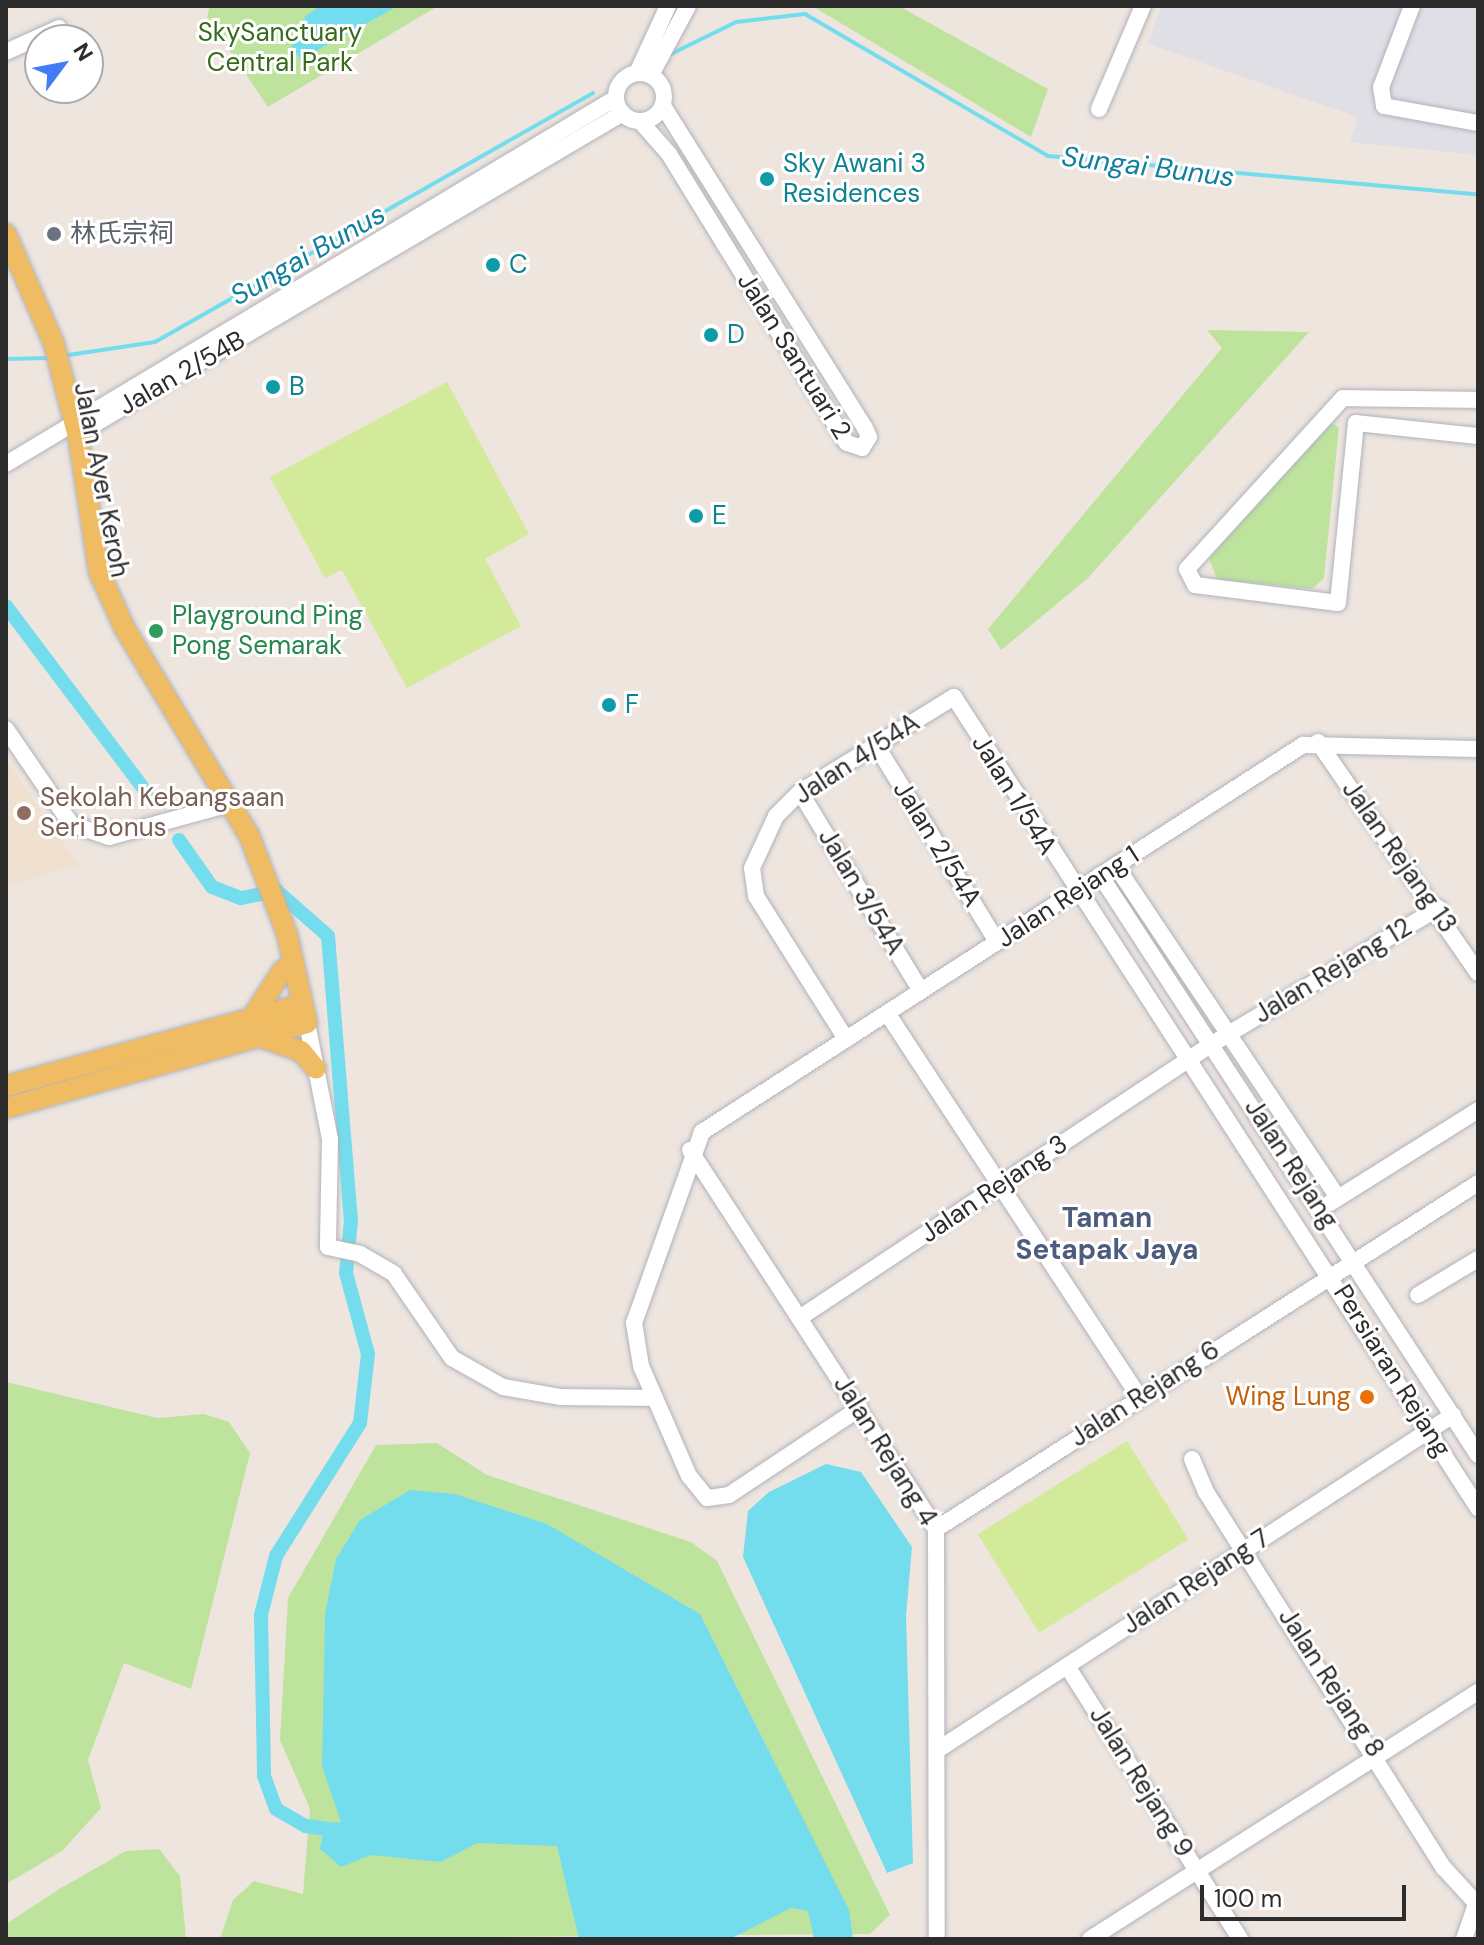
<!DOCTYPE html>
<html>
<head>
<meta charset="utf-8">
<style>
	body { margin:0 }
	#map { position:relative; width:1484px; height:1945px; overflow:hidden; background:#eee5df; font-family:"DM Sans","Noto Sans SC",sans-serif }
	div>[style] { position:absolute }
	.industrial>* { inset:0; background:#e0dfe6 }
	.education>* { inset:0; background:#efe0cf }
	.green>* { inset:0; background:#bee39d }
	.pitch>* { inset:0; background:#d2ea99; transform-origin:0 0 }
	.water>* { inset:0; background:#74dded }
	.stream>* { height:4px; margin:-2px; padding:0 2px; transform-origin:2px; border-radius:2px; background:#74dded }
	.canal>* { height:14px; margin:-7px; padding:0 7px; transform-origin:7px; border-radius:7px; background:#74dded }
	.roads { filter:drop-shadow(0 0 2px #afb3bc) drop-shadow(0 0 2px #afb3bc) }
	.minor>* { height:16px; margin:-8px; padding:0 8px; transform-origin:8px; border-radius:8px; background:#fff }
	.minor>.ring { margin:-8px; padding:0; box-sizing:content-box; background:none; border:16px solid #fff; border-radius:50% }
	.major>* { height:20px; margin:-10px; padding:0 10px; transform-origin:10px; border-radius:10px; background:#efbc63 }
	.dots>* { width:22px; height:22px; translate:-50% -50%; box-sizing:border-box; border:4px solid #fff; border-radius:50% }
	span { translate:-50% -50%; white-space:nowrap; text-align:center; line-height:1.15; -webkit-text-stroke:6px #fff; paint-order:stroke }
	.park-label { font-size:26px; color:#366a1c }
	.culture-label { font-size:26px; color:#0d838f }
	.left { translate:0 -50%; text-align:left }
	.worship-label { font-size:26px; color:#5b616d }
	.street-label { font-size:26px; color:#2c2c2c }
	.leisure-label { font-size:26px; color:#27864d }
	.education-label { font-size:26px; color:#785e54 }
	.food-label { font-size:26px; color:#c56008 }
	.right { translate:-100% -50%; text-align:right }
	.water-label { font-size:28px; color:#107f9d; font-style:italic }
	.neighbourhood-label { font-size:28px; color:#4d5c7d; font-weight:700 }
	.frame { position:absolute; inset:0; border:8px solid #2c2c2c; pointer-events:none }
	.north { position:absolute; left:24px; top:24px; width:80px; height:80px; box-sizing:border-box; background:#fff; border:2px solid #ababab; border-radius:50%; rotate:58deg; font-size:22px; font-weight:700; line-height:32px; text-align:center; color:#2c2c2c }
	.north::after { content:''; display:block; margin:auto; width:28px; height:36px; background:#427cf7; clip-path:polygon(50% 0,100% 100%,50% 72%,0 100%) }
	.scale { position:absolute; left:1200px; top:1885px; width:206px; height:36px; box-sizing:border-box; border:4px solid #2c2c2c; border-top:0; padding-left:10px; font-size:24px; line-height:28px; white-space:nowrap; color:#2c2c2c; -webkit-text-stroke:6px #fff; paint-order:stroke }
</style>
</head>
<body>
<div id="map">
	<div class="industrial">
		<i style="clip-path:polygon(1161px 6px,1478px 6px,1478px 155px,1350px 142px,1358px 117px,1148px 44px)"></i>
	</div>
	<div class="education">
		<i style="clip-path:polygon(6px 760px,79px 865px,6px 886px)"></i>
	</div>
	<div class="green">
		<i style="clip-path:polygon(210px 6px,438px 6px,268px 107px,207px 17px)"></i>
		<i style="clip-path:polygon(812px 6px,899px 6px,1048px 89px,1031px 137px)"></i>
		<i style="clip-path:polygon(1207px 330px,1309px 332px,1087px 579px,1001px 650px,988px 629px,1222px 348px)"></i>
		<i style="clip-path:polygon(1330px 423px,1339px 427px,1324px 578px,1312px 589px,1217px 579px,1209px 558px)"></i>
		<i style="clip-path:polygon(6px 1382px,157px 1418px,204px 1414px,229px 1422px,250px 1453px,191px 1689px,124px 1663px,88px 1760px,101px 1808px,62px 1851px,6px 1884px)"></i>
		<i style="clip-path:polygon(437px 1443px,487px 1475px,691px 1542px,717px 1561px,890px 1915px,870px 1934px,220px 1939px,233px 1900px,254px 1881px,303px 1894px,310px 1809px,280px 1740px,288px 1598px,376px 1445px)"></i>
		<i style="clip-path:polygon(159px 1849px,180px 1876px,186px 1939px,6px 1939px,6px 1924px,61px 1888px,126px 1851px)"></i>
	</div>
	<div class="pitch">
		<i style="clip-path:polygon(447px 382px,529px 534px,485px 559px,521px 626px,407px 688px,342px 570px,325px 578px,270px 477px)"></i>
		<i style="left:1127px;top:1441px;width:116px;height:176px;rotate:58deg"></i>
	</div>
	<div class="water">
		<i style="clip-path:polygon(320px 6px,398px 6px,300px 60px,291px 44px,308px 27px,304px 17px)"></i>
		<i style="clip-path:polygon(826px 1464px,861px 1472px,912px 1547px,906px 1616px,913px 1863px,887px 1873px,743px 1557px,748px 1511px,769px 1492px)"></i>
		<i style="clip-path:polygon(410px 1490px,455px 1494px,547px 1524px,700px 1614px,849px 1910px,853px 1939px,814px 1939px,808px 1911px,791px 1908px,730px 1939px,579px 1939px,557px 1846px,477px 1843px,441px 1862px,371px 1855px,341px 1867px,320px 1849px,325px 1823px,341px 1822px,322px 1766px,325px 1614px,336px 1559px,360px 1520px)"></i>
	</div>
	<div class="stream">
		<i style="left:671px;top:54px;width:72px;rotate:-26.2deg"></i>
		<i style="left:736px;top:22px;width:69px;rotate:-6.6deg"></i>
		<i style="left:805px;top:14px;width:281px;rotate:30.3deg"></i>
		<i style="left:1048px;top:156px;width:432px;rotate:5.1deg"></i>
		<i style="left:62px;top:356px;width:94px;rotate:-8.6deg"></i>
		<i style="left:155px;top:342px;width:504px;rotate:-29.62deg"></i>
		<i style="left:6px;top:359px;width:43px;rotate:-1.3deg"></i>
	</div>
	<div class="canal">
		<i style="left:6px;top:606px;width:243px;rotate:53deg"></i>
		<i style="left:179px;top:840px;width:57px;rotate:54.9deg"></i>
		<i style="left:212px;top:887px;width:31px;rotate:21deg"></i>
		<i style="left:241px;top:898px;width:37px;rotate:-11deg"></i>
		<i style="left:277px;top:891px;width:68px;rotate:41.4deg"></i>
		<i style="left:328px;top:936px;width:285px;rotate:85.4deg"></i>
		<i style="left:351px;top:1220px;width:53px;rotate:95.4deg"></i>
		<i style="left:346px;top:1273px;width:84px;rotate:74.8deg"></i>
		<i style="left:368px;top:1354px;width:69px;rotate:96.6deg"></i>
		<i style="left:360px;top:1423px;width:157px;rotate:122.3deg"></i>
		<i style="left:276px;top:1556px;width:61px;rotate:104.3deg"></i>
		<i style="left:261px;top:1615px;width:161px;rotate:88.9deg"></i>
		<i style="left:264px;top:1776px;width:35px;rotate:70deg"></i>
		<i style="left:276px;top:1809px;width:34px;rotate:30deg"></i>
		<i style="left:306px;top:1826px;width:34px;rotate:8deg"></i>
	</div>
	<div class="roads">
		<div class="minor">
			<i style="left:1412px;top:6px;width:87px;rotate:110.9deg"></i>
			<i style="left:1381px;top:87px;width:19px;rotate:81deg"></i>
			<i style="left:1384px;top:106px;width:96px;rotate:10.3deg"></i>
			<i style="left:6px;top:52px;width:58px;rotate:-24.4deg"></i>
			<i style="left:637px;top:73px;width:74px;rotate:-65.2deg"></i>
			<i class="ring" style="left:616px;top:73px;width:32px;height:32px"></i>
			<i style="left:651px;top:75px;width:78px;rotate:-61.8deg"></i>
			<i style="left:1099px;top:109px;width:112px;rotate:-66.9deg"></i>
			<i style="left:640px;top:121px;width:44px;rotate:48.7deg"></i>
			<i style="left:669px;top:154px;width:339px;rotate:58.4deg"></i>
			<i style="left:847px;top:443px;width:16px;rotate:18deg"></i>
			<i style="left:862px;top:448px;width:13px;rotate:-58deg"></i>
			<i style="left:869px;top:437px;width:10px;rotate:-114deg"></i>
			<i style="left:865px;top:428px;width:380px;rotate:-122.1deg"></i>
			<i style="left:1478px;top:400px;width:135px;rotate:-179.2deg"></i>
			<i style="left:1343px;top:398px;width:231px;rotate:132.4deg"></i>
			<i style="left:1187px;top:569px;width:18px;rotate:63deg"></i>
			<i style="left:1195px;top:585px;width:144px;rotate:7.2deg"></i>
			<i style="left:1338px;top:603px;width:181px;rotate:-84.3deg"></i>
			<i style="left:1356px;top:423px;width:123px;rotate:6.1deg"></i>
			<i style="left:75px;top:424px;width:16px;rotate:7deg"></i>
			<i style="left:91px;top:426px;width:617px;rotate:-30.47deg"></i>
			<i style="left:6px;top:464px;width:711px;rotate:-30.96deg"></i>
			<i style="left:6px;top:729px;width:115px;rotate:55.6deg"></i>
			<i style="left:71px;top:824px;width:40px;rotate:18.9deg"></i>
			<i style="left:109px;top:837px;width:129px;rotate:-15.3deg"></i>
			<i style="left:1318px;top:742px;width:281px;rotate:55.3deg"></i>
			<i style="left:876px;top:745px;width:231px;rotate:58.4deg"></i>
			<i style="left:800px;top:792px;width:233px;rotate:58.7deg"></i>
			<i style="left:1116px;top:866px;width:399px;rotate:56.2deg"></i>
			<i style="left:1100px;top:875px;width:692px;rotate:56.91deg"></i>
			<i style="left:887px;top:1013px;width:459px;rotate:56.7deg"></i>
			<i style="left:307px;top:1023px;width:118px;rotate:78.8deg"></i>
			<i style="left:330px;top:1139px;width:108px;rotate:91.1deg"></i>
			<i style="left:328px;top:1247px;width:33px;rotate:12deg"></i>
			<i style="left:360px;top:1254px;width:39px;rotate:30deg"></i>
			<i style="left:394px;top:1274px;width:102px;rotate:55.4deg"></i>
			<i style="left:452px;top:1358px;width:59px;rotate:29.6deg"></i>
			<i style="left:503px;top:1387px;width:59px;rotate:9.8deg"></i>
			<i style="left:561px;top:1397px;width:94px;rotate:0.6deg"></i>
			<i style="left:846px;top:1039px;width:169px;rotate:-122.2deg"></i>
			<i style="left:756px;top:896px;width:28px;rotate:-98deg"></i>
			<i style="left:752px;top:868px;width:57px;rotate:-65.2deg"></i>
			<i style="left:776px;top:816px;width:34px;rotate:-45deg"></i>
			<i style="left:800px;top:792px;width:181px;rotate:-31.7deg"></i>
			<i style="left:954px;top:697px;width:966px;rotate:57.13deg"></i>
			<i style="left:690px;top:1150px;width:452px;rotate:57deg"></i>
			<i style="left:936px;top:1529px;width:410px;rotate:89.9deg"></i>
			<i style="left:1330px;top:1203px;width:175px;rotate:-32.1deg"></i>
			<i style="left:1418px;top:1295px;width:70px;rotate:-31deg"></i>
			<i style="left:801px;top:1317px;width:493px;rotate:-33.6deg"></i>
			<i style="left:1212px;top:1044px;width:264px;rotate:-31deg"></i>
			<i style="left:860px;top:1408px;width:157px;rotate:146.4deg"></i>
			<i style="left:729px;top:1495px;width:22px;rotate:172deg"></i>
			<i style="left:707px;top:1498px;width:28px;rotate:-129deg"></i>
			<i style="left:689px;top:1476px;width:120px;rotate:-113.6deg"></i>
			<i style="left:641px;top:1366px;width:44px;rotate:-99.2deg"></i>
			<i style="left:634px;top:1323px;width:203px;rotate:-70.4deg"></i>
			<i style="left:702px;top:1132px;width:715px;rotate:-32.78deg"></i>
			<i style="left:1303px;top:745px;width:175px;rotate:1.3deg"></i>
			<i style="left:1192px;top:1459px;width:36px;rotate:67deg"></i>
			<i style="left:1206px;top:1492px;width:445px;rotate:57.7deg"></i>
			<i style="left:1444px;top:1868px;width:47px;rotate:47.6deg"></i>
			<i style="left:936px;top:1529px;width:643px;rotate:-32.55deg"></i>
			<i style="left:1067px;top:1666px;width:323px;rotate:57.6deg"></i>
			<i style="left:939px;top:1749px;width:613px;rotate:-33.02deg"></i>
			<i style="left:1090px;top:1939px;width:460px;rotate:-32.5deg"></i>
			<i style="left:1464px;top:1939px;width:43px;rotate:-71.1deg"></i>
		</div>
		<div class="major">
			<i style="left:6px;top:234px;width:120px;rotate:66.4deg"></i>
			<i style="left:54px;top:344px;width:100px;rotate:75.5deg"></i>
			<i style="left:79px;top:441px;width:133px;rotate:81.3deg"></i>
			<i style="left:99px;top:572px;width:63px;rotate:65.5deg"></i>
			<i style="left:125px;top:629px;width:240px;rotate:59deg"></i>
			<i style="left:249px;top:835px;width:106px;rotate:69deg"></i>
			<i style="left:287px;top:934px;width:91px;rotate:77.3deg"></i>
			<i style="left:307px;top:1023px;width:313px;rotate:164.2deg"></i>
			<i style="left:253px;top:1016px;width:55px;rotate:-56.9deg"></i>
			<i style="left:263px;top:1038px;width:40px;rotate:18.9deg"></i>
			<i style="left:301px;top:1051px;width:23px;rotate:50deg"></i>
			<i style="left:6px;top:1086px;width:306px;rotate:-15.4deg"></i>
		</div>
	</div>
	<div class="dots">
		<i style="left:767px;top:179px;background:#0f9aa8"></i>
		<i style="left:54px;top:234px;background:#6b7280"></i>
		<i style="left:493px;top:265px;background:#0f9aa8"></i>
		<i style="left:711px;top:335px;background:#0f9aa8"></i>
		<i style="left:273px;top:387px;background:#0f9aa8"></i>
		<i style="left:696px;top:516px;background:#0f9aa8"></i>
		<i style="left:156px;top:631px;background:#2e9e5b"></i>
		<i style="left:609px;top:705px;background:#0f9aa8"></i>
		<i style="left:24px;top:813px;background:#8d6e63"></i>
		<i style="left:1367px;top:1397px;background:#e8710a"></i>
	</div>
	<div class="park-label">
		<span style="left:280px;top:48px">SkySanctuary<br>Central Park</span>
	</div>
	<div class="culture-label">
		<span class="left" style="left:783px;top:179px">Sky Awani 3<br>Residences</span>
		<span class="left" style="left:509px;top:265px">C</span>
		<span class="left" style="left:727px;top:335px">D</span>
		<span class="left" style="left:289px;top:387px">B</span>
		<span class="left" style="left:712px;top:516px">E</span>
		<span class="left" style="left:625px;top:705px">F</span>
	</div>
	<div class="worship-label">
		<span class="left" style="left:70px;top:234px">林氏宗祠</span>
	</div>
	<div class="street-label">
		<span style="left:794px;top:356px;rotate:58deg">Jalan Santuari 2</span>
		<span style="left:182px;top:373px;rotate:-30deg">Jalan 2/54B</span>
		<span style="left:101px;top:480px;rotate:79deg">Jalan Ayer Keroh</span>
		<span style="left:857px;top:759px;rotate:-33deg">Jalan 4/54A</span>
		<span style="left:1014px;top:795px;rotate:58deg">Jalan 1/54A</span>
		<span style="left:937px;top:844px;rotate:58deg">Jalan 2/54A</span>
		<span style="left:1399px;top:857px;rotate:55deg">Jalan Rejang 13</span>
		<span style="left:861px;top:892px;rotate:59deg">Jalan 3/54A</span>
		<span style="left:1068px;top:897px;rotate:-33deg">Jalan Rejang 1</span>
		<span style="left:1333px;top:971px;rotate:-31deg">Jalan Rejang 12</span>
		<span style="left:1291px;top:1164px;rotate:57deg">Jalan Rejang</span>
		<span style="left:994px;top:1189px;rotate:-34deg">Jalan Rejang 3</span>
		<span style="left:1392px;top:1371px;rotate:58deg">Persiaran Rejang</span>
		<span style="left:1145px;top:1394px;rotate:-33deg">Jalan Rejang 6</span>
		<span style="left:885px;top:1451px;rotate:58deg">Jalan Rejang 4</span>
		<span style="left:1196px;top:1582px;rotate:-33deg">Jalan Rejang 7</span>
		<span style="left:1331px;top:1683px;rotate:57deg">Jalan Rejang 8</span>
		<span style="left:1141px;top:1782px;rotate:58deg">Jalan Rejang 9</span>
	</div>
	<div class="leisure-label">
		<span class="left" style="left:172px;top:631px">Playground Ping<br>Pong Semarak</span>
	</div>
	<div class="education-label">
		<span class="left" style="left:40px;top:813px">Sekolah Kebangsaan<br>Seri Bonus</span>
	</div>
	<div class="food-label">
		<span class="right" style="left:1351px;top:1397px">Wing Lung</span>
	</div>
	<div class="water-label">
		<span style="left:1148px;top:167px;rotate:7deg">Sungai Bunus</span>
		<span style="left:308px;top:255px;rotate:-30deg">Sungai Bunus</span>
	</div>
	<div class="neighbourhood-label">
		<span style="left:1107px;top:1234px">Taman<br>Setapak Jaya</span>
	</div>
	<div class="frame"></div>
	<div class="north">N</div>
	<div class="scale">100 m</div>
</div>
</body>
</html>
